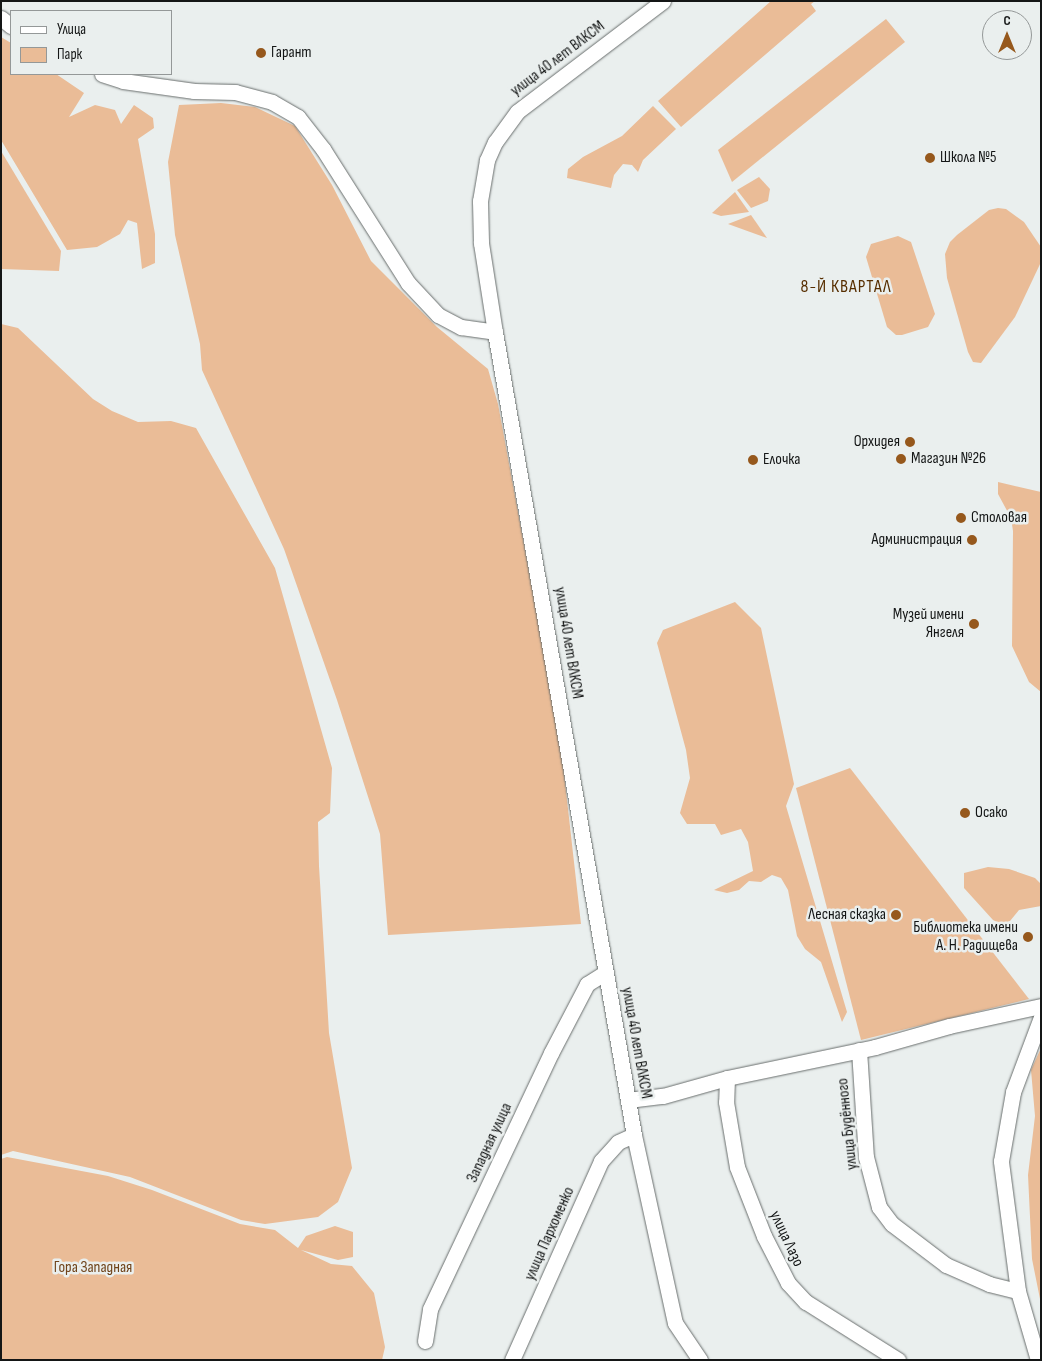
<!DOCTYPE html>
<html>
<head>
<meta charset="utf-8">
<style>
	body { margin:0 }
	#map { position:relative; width:1042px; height:1361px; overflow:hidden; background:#eaefee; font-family:"Sofia Sans Condensed",sans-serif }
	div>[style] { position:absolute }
	.green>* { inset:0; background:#eabc97 }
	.roads { filter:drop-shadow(0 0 1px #696e6d) drop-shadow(0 0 1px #696e6d) }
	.minor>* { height:15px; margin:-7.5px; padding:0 7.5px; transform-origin:7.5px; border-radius:7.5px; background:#fff }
	.dots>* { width:14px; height:14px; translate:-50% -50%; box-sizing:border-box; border:2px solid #eaefee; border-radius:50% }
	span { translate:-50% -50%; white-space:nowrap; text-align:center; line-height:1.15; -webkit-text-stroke:5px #eaefee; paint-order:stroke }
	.poi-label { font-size:16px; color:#141616 }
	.left { translate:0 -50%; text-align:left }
	.right { translate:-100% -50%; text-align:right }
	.street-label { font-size:16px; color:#141616 }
	.park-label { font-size:16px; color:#70441b }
	.neighbourhood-label { font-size:18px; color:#572e01; letter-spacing:1px }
	.frame { position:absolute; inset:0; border:2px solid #141616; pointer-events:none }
	.legend { position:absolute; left:10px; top:10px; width:162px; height:65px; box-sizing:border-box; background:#eaefee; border:1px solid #949898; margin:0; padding:6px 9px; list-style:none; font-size:15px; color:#141616 }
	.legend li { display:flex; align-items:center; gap:10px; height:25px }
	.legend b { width:25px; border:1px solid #949898 }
	.north { position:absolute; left:982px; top:10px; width:50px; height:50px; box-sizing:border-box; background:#eaefee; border:1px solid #949898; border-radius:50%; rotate:0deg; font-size:14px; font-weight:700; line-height:20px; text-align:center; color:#141616 }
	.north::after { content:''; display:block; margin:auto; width:18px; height:22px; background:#96581c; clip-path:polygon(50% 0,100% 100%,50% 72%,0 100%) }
</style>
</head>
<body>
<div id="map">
	<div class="green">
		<i style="clip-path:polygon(771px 1px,815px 1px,811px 4px,816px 11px,681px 127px,658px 101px)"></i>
		<i style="clip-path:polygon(886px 19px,905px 42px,732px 182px,718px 150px)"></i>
		<i style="clip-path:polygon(1px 37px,11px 43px,11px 74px,56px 74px,84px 93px,69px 117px,95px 105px,115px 110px,121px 124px,134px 105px,153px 118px,154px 128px,138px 139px,155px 234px,155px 263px,142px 269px,137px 223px,128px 220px,120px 234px,97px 247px,67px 250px,1px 140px)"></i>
		<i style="clip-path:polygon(221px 103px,255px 107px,295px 126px,332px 185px,371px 261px,437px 327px,488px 369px,498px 404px,560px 738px,581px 924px,388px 935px,380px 834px,337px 700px,284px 549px,202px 370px,200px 344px,175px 235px,168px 162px,179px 105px)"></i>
		<i style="clip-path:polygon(653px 106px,676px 129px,643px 160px,638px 172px,632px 165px,623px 164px,614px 175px,611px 188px,567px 178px,568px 169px,583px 157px,622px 136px)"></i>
		<i style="clip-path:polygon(1px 151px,61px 251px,59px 271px,1px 269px)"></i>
		<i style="clip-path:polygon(759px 177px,770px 189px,768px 201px,751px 208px,737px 190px)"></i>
		<i style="clip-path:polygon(735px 192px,749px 212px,721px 216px,712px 213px)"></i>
		<i style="clip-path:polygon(998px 208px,1006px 209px,1024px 222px,1041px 247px,1041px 262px,1015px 317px,981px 363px,973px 362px,968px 352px,947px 278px,945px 254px,950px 242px,957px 235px,989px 210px)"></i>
		<i style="clip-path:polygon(751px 215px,767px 238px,728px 224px)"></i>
		<i style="clip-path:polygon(898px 236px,911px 242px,935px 314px,928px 327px,902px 335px,896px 335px,887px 327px,866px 257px,871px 244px)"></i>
		<i style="clip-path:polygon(1px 324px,18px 328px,93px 399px,112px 411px,138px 422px,171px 421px,196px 428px,275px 568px,332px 768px,330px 813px,318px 822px,319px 866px,329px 1033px,352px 1168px,338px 1202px,318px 1217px,265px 1224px,241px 1220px,130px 1177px,13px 1151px,1px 1155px)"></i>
		<i style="clip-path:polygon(998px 482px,1041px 492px,1041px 692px,1029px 682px,1012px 646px,1013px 531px,1011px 518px,998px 494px)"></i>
		<i style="clip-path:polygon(735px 602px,761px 628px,794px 784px,786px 806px,847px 1012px,842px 1022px,821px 962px,805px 949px,797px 936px,788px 890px,781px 878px,772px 875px,761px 882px,749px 881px,739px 890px,727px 893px,714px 890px,753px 871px,748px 842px,741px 829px,721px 835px,715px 824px,687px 824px,680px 813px,690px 778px,686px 750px,657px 643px,663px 630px)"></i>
		<i style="clip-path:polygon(850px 768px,1029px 999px,861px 1040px,796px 788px)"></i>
		<i style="clip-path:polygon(988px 867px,1009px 869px,1035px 878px,1041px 884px,1041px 906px,1019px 910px,1010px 921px,1001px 924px,993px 920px,964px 888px,964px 873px)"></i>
		<i style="clip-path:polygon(1041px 1048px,1041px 1304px,1032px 1259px,1028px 1175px,1035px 1116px,1031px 1070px)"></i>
		<i style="clip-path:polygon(7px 1157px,108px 1176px,152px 1190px,240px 1224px,275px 1230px,298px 1248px,306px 1236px,335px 1226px,353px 1232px,353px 1257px,338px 1260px,301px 1250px,331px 1264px,352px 1266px,374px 1293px,385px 1347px,382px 1360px,1px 1360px,1px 1159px)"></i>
	</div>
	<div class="roads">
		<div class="minor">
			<i style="left:663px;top:1px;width:183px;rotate:142.8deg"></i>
			<i style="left:517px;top:112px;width:37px;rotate:126deg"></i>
			<i style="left:495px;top:142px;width:20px;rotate:114deg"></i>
			<i style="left:487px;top:160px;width:42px;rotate:99.7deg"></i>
			<i style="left:480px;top:201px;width:42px;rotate:88.6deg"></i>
			<i style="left:481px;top:243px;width:90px;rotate:81.1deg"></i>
			<i style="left:495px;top:332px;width:815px;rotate:80.18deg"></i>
			<i style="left:634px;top:1135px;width:192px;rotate:77.7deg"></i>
			<i style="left:675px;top:1323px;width:45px;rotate:56deg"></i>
			<i style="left:1px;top:18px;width:13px;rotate:39deg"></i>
			<i style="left:102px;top:74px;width:22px;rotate:18deg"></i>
			<i style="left:123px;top:81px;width:72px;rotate:8deg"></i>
			<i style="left:194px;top:91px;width:41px;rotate:1.4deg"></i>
			<i style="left:235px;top:92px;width:38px;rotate:15deg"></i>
			<i style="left:272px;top:102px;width:30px;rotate:30deg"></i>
			<i style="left:298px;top:117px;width:41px;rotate:52deg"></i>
			<i style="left:323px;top:149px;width:159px;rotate:57.6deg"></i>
			<i style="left:408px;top:283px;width:44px;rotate:46.8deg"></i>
			<i style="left:438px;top:315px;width:26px;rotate:28deg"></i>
			<i style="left:461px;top:327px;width:34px;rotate:8deg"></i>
			<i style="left:859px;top:1050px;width:107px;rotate:86.3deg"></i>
			<i style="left:866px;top:1157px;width:52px;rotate:75.4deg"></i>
			<i style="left:879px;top:1207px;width:21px;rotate:53deg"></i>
			<i style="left:892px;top:1224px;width:68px;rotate:37.2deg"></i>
			<i style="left:946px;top:1265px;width:47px;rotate:23.8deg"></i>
			<i style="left:989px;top:1284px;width:30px;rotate:14deg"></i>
			<i style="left:727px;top:1078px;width:24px;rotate:92deg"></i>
			<i style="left:726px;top:1102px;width:66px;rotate:80.4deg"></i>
			<i style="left:737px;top:1167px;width:74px;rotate:68.6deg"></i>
			<i style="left:764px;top:1236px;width:53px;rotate:62.9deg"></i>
			<i style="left:788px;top:1283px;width:26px;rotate:47deg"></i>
			<i style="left:806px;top:1302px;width:109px;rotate:32.2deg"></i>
			<i style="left:628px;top:1100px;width:35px;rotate:-7deg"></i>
			<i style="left:663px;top:1096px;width:66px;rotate:-15.7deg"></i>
			<i style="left:727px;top:1078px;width:151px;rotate:-11.8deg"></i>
			<i style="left:875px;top:1047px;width:77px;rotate:-15.8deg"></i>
			<i style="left:949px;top:1026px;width:94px;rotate:-12.3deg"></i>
			<i style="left:425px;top:1341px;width:32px;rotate:-81deg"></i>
			<i style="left:430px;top:1309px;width:283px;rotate:-64.7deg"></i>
			<i style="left:551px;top:1053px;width:78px;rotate:-62.4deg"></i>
			<i style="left:587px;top:984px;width:22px;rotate:-32deg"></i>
			<i style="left:512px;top:1360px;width:218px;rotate:-65.9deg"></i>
			<i style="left:601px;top:1161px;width:25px;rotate:-48deg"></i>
			<i style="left:618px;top:1142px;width:17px;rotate:-24deg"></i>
			<i style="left:1038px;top:1360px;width:72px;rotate:-106.2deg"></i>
			<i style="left:1018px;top:1291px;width:131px;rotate:-97.5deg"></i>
			<i style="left:1001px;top:1161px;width:70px;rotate:-80.1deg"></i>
			<i style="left:1013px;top:1092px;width:80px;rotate:-69.5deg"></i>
		</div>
	</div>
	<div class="dots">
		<i style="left:261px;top:53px;background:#96581c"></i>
		<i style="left:930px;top:158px;background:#96581c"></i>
		<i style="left:910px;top:442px;background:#96581c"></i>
		<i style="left:901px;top:459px;background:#96581c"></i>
		<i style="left:753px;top:460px;background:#96581c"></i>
		<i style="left:961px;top:518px;background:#96581c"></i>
		<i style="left:972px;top:540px;background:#96581c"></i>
		<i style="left:974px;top:624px;background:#96581c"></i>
		<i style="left:965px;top:813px;background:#96581c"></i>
		<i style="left:896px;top:915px;background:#96581c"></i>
		<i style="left:1028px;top:937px;background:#96581c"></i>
	</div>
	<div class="poi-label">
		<span class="left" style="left:271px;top:53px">Гарант</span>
		<span class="left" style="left:940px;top:158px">Школа №5</span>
		<span class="right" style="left:900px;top:442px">Орхидея</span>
		<span class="left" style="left:911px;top:459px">Магазин №26</span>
		<span class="left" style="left:763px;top:460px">Елочка</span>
		<span class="left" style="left:971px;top:518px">Столовая</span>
		<span class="right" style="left:962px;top:540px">Администрация</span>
		<span class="right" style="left:964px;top:624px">Музей имени<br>Янгеля</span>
		<span class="left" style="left:975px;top:813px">Осако</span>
		<span class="right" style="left:886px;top:915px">Лесная сказка</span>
		<span class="right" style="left:1018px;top:937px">Библиотека имени<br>А. Н. Радищева</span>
	</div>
	<div class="street-label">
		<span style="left:558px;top:59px;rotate:-37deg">улица 40 лет ВЛКСМ</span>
		<span style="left:568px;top:643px;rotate:81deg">улица 40 лет ВЛКСМ</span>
		<span style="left:636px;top:1043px;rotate:80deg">улица 40 лет ВЛКСМ</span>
		<span style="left:848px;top:1124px;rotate:-96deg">улица Будённого</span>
		<span style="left:490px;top:1143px;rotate:-65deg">Западная улица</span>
		<span style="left:550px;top:1234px;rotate:-66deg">улица Пархоменко</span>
		<span style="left:786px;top:1239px;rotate:65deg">улица Лазо</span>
	</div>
	<div class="park-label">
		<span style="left:93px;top:1268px">Гора Западная</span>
	</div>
	<div class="neighbourhood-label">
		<span style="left:846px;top:287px">8-Й КВАРТАЛ</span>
	</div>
	<div class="frame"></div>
	<ul class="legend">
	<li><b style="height:6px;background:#fff"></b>Улица</li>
	<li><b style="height:14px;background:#eabc97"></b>Парк</li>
	</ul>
	<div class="north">С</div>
</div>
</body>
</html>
